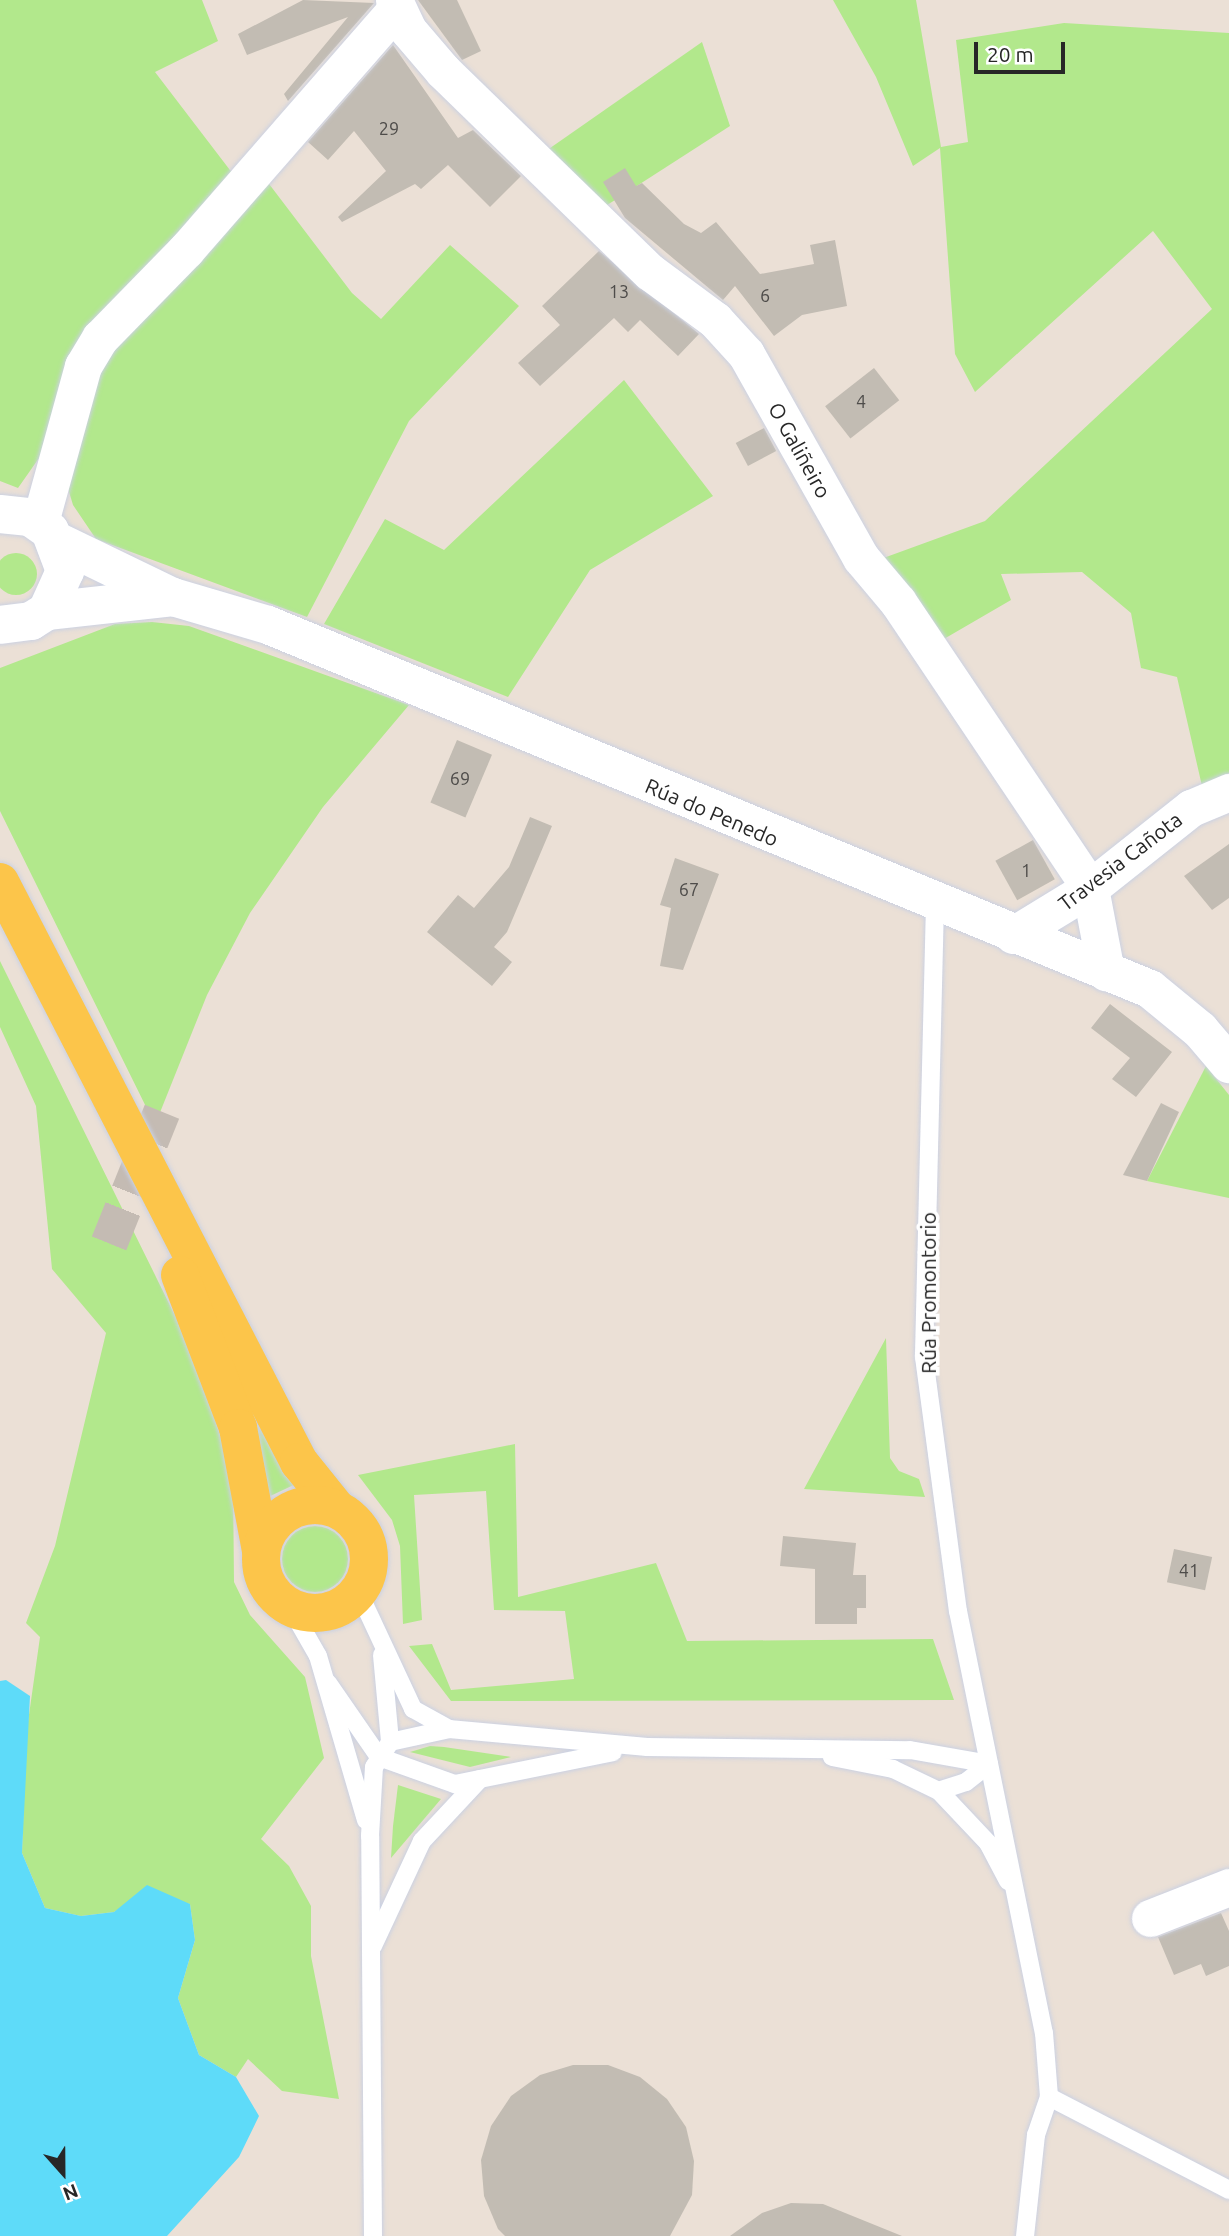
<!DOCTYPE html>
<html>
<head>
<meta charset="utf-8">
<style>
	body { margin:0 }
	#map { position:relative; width:1229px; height:2236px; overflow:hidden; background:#ebe0d6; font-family:Ubuntu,sans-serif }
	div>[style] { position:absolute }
	.green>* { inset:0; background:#b2e88c }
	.round { border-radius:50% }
	.water>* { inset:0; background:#5edbf9 }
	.building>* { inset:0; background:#c2bcb3; transform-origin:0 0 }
	.street-tunnel>* { height:37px; margin-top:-18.5px; transform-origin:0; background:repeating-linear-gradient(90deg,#c4bbb3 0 37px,transparent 0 55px) }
	.roads { filter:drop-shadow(0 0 2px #cbd1e2) drop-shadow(0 0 2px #cbd1e2) }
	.lane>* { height:18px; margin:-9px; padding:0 9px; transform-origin:9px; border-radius:9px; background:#fff }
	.street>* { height:37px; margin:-18.5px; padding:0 18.5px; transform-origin:18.5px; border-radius:18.5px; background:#fff }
	.secondary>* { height:38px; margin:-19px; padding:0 19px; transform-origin:19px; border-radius:19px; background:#fff }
	.primary>* { height:38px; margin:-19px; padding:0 19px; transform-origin:19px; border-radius:19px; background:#fcc54a }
	.primary>.ring { margin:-19px; padding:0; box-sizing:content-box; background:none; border:38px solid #fcc54a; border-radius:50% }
	span { translate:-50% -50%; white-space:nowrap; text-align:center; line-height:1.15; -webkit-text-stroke:7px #fff; paint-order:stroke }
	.number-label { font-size:18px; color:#4e4c4a }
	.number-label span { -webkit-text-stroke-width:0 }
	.street-label { font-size:21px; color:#272727 }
	.north { position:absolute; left:28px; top:2138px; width:70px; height:70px; -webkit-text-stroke:5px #fff; paint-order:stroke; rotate:159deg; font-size:19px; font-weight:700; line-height:28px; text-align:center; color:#272727 }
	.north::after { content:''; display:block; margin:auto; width:24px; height:32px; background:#272727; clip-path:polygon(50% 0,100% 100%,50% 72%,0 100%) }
	.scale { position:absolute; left:974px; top:42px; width:91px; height:32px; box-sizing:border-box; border:4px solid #272727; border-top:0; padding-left:9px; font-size:21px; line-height:24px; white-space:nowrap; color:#272727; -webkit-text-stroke:5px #fff; paint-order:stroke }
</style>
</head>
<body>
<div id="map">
	<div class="green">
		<i style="clip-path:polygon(0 0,202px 0,218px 41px,155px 72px,236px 178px,18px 488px,0 481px)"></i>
		<i style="clip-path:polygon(833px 0,916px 0,941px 147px,968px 142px,956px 40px,1064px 23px,1229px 33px,1229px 773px,1202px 786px,1177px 677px,1141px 668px,1131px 613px,1082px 572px,1001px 574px,1011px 600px,937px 643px,878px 560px,985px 521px,1212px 309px,1153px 231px,975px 392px,955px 354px,940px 148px,913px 166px,876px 77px)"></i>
		<i style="clip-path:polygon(702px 42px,730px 126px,601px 209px,543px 153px)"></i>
		<i style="clip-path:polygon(263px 176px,352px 293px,381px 319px,450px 245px,519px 306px,409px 421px,307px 617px,96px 539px,73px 505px,64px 475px,94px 370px)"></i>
		<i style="clip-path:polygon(624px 380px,713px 496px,590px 570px,508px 697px,324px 624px,385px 519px,444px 550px)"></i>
		<i class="round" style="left:-5px;top:553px;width:42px;height:42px"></i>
		<i style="clip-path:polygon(152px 622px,189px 626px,409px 705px,323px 807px,250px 913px,207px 995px,155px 1125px,0 811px,0 668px,115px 624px)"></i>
		<i style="clip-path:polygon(0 961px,195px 1356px,233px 1477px,234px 1582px,250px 1615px,305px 1677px,324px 1758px,261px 1839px,289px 1866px,311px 1906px,311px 1956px,339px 2099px,282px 2091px,248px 2059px,236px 2077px,199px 2055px,178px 1998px,195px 1940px,190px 1904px,139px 1896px,114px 1912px,81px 1916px,45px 1908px,22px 1853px,26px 1736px,40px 1637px,26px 1623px,55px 1546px,106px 1333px,52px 1269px,36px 1106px,0 1027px)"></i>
		<i style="clip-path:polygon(1206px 1066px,1229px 1095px,1229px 1198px,1147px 1181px)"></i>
		<i style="clip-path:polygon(208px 1314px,298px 1483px,264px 1499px)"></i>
		<i style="clip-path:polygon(886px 1338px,890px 1458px,899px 1471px,919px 1479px,925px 1497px,804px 1489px)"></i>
		<i style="clip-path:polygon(515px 1444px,518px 1597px,656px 1563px,687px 1641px,933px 1639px,954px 1700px,451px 1701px,409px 1646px,432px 1644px,451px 1690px,574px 1679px,565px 1611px,494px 1610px,486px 1491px,414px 1495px,422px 1620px,403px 1624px,400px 1546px,392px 1520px,358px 1475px)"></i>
		<i class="round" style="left:282px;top:1526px;width:66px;height:66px"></i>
		<i style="clip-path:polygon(430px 1746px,444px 1747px,511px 1757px,470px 1767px,410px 1752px)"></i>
		<i style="clip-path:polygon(398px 1785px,441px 1799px,391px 1858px,393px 1826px)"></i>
	</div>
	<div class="water">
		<i style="clip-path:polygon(6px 1680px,30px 1696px,22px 1853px,45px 1908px,81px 1916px,114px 1912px,147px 1885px,190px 1904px,195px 1940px,178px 1998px,199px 2055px,236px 2077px,259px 2116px,239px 2157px,167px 2236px,0 2236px,0 1681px)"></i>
	</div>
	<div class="building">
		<i style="clip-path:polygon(303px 0,374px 3px,288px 101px,284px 94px,348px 17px,247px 55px,238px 34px)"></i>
		<i style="clip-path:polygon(418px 0,457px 0,481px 51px,462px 60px)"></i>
		<i style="clip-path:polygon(393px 45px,458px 138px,473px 130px,521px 176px,490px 207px,448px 165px,421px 189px,415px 184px,342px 222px,338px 217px,386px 171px,354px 131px,328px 160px,308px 142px)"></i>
		<i style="clip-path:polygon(625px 168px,636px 186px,642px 183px,684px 224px,701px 233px,716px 222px,760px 274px,814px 264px,810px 245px,835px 240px,847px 306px,802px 315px,774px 336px,735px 286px,723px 300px,625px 218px,603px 182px)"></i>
		<i style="clip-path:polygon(599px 251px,699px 334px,678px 356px,640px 320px,628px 332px,614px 318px,540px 386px,518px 363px,560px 325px,542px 306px)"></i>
		<i style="left:874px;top:368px;width:41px;height:62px;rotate:52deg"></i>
		<i style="left:764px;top:428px;width:26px;height:32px;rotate:62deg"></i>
		<i style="left:457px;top:740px;width:38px;height:68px;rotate:23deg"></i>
		<i style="clip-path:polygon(530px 817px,552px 826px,507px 932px,494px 947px,512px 962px,492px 986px,427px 932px,458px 895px,474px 908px,509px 867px)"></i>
		<i style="left:1033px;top:840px;width:45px;height:43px;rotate:61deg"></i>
		<i style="clip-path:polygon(1229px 844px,1229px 898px,1212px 910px,1184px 876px)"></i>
		<i style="clip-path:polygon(675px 858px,719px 874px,683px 970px,660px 966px,671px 908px,660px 905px)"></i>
		<i style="clip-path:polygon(1110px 1004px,1172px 1052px,1136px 1097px,1112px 1079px,1130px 1058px,1091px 1028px)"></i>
		<i style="clip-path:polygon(1161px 1103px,1179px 1112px,1147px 1181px,1123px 1175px)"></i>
		<i style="clip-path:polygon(783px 1536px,856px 1543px,853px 1575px,866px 1575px,866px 1608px,857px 1608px,857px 1624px,815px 1624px,815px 1569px,780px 1566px)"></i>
		<i style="left:1174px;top:1549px;width:39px;height:34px;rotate:12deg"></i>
		<i style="clip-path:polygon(1221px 1913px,1229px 1931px,1229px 1966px,1206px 1976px,1201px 1964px,1174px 1975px,1158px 1937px)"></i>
		<i style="clip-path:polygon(573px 2065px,608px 2065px,640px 2077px,667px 2099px,686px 2127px,694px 2161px,692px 2195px,670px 2236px,505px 2236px,498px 2229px,484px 2196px,481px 2160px,491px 2126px,511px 2096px,540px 2075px)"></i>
		<i style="clip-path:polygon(791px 2203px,823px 2204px,902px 2236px,730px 2236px,762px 2213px)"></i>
	</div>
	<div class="street-tunnel">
		<i style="left:109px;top:1243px;width:142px;rotate:-68.1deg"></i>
	</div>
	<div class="roads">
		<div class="lane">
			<i style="left:935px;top:904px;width:453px;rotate:91.4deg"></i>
			<i style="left:924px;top:1357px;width:256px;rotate:82.4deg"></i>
			<i style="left:958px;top:1611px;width:431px;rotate:78.5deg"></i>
			<i style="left:1044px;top:2033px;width:64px;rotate:85.5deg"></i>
			<i style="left:1049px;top:2097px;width:40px;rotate:108.9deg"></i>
			<i style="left:1036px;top:2135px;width:102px;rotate:96.2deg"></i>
			<i style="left:359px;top:1593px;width:128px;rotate:65deg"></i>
			<i style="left:413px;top:1709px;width:41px;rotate:29.1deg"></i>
			<i style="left:290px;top:1607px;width:56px;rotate:60.3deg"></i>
			<i style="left:318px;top:1656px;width:171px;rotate:73.7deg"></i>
			<i style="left:382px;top:1655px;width:87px;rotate:84.7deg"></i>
			<i style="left:328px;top:1683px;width:90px;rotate:55.4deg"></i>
			<i style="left:379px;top:1757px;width:81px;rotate:19.6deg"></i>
			<i style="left:455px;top:1784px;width:161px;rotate:-11.4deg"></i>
			<i style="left:832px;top:1757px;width:62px;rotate:11.1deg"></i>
			<i style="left:893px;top:1769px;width:51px;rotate:25.6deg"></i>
			<i style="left:939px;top:1791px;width:71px;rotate:46.7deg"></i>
			<i style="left:988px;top:1843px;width:43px;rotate:62.2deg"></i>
			<i style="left:373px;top:1946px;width:116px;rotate:-65deg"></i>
			<i style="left:422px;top:1841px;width:85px;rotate:-46.9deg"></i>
			<i style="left:1049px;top:2097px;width:203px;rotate:27.3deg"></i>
			<i style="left:373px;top:2236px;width:400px;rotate:-90.4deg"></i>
			<i style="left:370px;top:1836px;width:69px;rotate:-86.7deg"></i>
			<i style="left:374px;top:1767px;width:30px;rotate:-57deg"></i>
			<i style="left:390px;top:1742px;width:60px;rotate:-12.4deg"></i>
			<i style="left:449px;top:1729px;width:199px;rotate:5.2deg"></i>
			<i style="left:647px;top:1747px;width:263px;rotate:0.7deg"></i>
			<i style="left:910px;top:1750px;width:80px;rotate:10deg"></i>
			<i style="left:989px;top:1764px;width:29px;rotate:142deg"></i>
			<i style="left:966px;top:1782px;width:28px;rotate:162deg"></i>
		</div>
		<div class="street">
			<i style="left:394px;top:0;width:33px;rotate:65deg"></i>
			<i style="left:408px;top:30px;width:54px;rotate:49.5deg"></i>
			<i style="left:443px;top:71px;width:289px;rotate:44.2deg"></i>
			<i style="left:650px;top:272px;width:81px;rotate:36.4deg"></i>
			<i style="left:715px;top:320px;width:46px;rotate:47.6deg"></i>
			<i style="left:746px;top:354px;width:234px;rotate:60.6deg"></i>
			<i style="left:861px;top:558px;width:57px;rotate:49.9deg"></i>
			<i style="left:898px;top:602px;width:344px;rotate:56.1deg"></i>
			<i style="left:1090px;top:888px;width:86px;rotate:79.2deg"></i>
			<i style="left:40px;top:522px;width:162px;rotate:-74.6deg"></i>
			<i style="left:83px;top:366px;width:33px;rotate:-59deg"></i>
			<i style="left:100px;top:338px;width:123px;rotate:-45.7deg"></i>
			<i style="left:186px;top:250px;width:320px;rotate:-48.9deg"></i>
			<i style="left:1013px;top:935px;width:90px;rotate:-31.4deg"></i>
			<i style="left:1090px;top:888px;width:129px;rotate:-38.4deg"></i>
			<i style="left:1191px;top:808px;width:41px;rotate:-22.8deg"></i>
			<i style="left:1150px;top:1918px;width:85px;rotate:-21.4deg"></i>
		</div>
		<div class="secondary">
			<i style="left:0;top:514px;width:30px;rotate:6deg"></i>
			<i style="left:30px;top:517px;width:24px;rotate:35deg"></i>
			<i style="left:50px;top:531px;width:43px;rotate:69.4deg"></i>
			<i style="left:65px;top:571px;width:44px;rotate:114.2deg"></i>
			<i style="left:47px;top:611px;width:19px;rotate:148deg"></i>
			<i style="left:31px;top:621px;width:31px;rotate:173deg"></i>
			<i style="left:59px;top:542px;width:127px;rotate:25.8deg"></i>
			<i style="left:173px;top:597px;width:99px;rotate:16.4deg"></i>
			<i style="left:268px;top:625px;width:954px;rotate:22.43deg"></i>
			<i style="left:1150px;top:989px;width:65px;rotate:39.4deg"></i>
			<i style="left:1200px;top:1030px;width:45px;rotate:49.5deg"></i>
			<i style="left:47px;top:611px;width:127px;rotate:-6.3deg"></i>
		</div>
		<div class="primary">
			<i style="left:0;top:882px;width:653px;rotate:62.73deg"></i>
			<i style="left:299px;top:1462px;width:59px;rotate:51.2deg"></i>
			<i style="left:180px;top:1275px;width:164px;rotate:69.2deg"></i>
			<i style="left:238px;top:1428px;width:125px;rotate:79.4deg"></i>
			<i class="ring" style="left:261px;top:1505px;width:70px;height:70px"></i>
		</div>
	</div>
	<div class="number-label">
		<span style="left:389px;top:128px">29</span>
		<span style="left:619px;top:291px">13</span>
		<span style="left:765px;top:295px">6</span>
		<span style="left:861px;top:401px">4</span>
		<span style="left:460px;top:778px">69</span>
		<span style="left:1026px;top:870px">1</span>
		<span style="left:689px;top:889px">67</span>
		<span style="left:1189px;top:1570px">41</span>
	</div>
	<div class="street-label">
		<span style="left:800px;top:450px;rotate:61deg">O Galiñeiro</span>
		<span style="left:712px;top:812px;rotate:23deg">Rúa do Penedo</span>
		<span style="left:1120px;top:861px;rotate:-37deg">Travesia Cañota</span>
		<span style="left:928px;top:1293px;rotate:-90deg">Rúa Promontorio</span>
	</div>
	<div class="north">N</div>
	<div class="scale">20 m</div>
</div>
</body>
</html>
